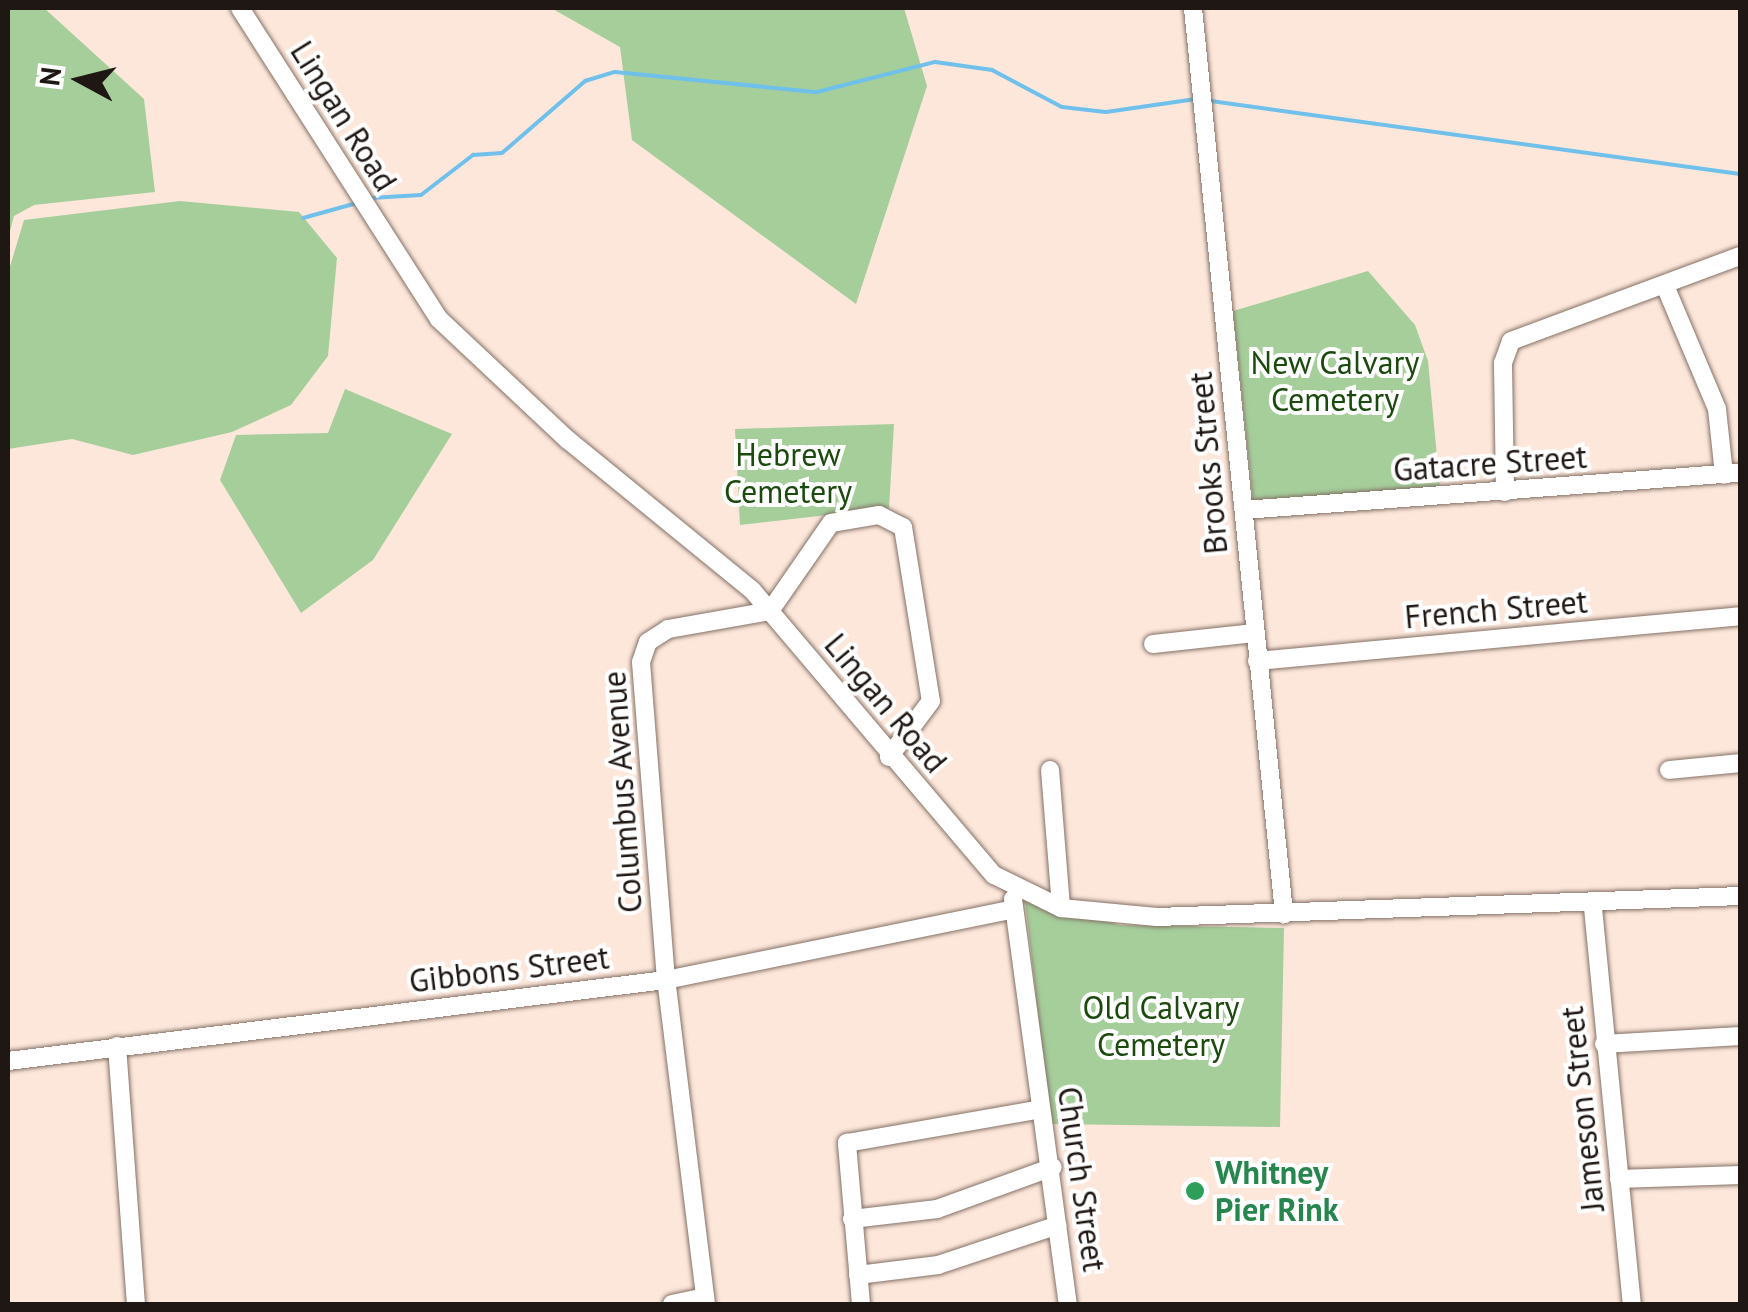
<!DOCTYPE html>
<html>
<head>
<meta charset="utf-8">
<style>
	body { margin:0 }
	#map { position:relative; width:1748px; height:1312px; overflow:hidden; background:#fde7db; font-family:"PT Sans",sans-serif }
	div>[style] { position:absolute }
	.green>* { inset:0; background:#a5ce9b }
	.stream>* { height:4px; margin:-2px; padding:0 2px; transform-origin:2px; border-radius:2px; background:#6fc0eb }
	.roads { filter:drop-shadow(0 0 2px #847166) drop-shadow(0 0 2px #847166) }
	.minor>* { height:18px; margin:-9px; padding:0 9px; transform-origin:9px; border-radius:9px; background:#fff }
	.dots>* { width:28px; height:28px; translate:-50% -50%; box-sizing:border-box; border:5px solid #fff; border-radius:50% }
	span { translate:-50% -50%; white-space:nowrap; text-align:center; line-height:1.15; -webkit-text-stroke:8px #fff; paint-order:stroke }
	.street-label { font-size:32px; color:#1f1713 }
	.park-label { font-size:32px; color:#1a4a0c }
	.leisure-label { font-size:32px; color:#27864d; font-weight:700 }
	.left { translate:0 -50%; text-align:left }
	.frame { position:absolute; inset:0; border:10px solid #1f1713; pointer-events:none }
	.north { position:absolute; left:30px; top:30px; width:100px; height:100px; -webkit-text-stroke:8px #fff; paint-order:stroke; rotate:277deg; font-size:28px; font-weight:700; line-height:40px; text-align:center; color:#1f1713 }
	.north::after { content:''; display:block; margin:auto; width:35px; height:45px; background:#1f1713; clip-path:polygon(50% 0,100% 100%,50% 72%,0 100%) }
</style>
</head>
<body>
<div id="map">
	<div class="green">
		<i style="clip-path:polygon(8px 8px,44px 8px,144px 99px,155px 192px,34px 205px,14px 216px,8px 239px)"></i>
		<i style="clip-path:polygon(551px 8px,904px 8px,927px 86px,856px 304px,632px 140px,620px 47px)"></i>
		<i style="clip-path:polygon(180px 201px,299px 212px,337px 258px,328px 356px,291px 405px,232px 432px,133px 455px,72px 439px,8px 449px,8px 273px,24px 220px)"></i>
		<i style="clip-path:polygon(1368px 271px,1415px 325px,1428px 361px,1440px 489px,1253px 500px,1233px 311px)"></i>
		<i style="clip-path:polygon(345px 389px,452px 434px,373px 560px,301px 613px,220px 480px,236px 435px,328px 433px)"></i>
		<i style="clip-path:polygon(894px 424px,889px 508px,740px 525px,735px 429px)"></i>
		<i style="clip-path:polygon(1024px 892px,1119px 925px,1284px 928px,1280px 1127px,1051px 1124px)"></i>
	</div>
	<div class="stream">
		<i style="left:1211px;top:101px;width:534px;rotate:7.86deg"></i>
		<i style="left:371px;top:198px;width:50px;rotate:-3.4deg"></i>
		<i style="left:421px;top:195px;width:66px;rotate:-37.6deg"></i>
		<i style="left:473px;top:155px;width:29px;rotate:-4deg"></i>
		<i style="left:502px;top:153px;width:110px;rotate:-40.9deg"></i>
		<i style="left:585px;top:81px;width:31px;rotate:-17deg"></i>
		<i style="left:615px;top:72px;width:203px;rotate:5.7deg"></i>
		<i style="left:817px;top:92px;width:122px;rotate:-14.3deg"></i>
		<i style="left:935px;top:62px;width:58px;rotate:8deg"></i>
		<i style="left:992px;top:70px;width:79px;rotate:27.9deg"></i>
		<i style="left:1062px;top:107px;width:44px;rotate:6.5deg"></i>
		<i style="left:1106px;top:112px;width:91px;rotate:-8.2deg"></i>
		<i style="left:303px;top:218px;width:56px;rotate:-15.5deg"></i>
	</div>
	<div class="roads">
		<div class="minor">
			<i style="left:240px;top:8px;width:369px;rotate:57.4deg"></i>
			<i style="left:439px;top:319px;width:177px;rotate:43.2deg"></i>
			<i style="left:568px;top:440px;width:237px;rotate:39.2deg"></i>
			<i style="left:752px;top:590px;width:374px;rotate:49.7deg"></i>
			<i style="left:994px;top:875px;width:75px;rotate:26.2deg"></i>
			<i style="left:1061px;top:908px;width:96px;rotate:5.4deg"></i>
			<i style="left:1157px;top:917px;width:583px;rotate:-2.06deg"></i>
			<i style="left:1193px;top:8px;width:911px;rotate:84.26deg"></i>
			<i style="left:1666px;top:288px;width:131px;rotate:67.1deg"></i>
			<i style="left:1717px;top:409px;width:66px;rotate:83.9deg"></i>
			<i style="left:1505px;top:492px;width:129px;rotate:-90.9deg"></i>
			<i style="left:1503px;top:363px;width:23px;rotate:-70deg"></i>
			<i style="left:1511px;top:341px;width:244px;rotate:-20.4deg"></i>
			<i style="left:1244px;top:510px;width:497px;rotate:-4.3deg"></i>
			<i style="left:770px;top:611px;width:107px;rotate:-55.3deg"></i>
			<i style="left:831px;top:523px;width:49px;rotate:-9.5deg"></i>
			<i style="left:879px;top:515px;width:27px;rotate:27deg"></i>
			<i style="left:903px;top:527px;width:176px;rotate:80.9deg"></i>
			<i style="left:931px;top:701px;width:70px;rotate:126.9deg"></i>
			<i style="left:1153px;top:644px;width:102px;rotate:-6.2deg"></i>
			<i style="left:1257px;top:661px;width:485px;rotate:-5.3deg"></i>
			<i style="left:1050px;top:770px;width:138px;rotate:85.4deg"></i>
			<i style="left:1669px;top:770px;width:71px;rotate:-5.6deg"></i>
			<i style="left:1013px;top:899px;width:409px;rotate:82.3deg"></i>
			<i style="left:1593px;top:908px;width:398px;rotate:84.4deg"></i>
			<i style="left:1604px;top:1044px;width:136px;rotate:-3.4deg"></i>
			<i style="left:117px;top:1046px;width:259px;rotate:85.8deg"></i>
			<i style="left:8px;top:1061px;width:663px;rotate:-7.02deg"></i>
			<i style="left:666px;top:980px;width:355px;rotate:-11.5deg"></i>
			<i style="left:1619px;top:1179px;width:121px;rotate:-1.9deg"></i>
			<i style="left:852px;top:1219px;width:86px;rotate:-6.7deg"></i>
			<i style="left:937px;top:1209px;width:123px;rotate:-19.9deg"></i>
			<i style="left:858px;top:1275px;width:81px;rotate:-7.1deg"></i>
			<i style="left:938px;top:1265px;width:126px;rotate:-18.4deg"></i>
			<i style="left:672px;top:1304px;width:34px;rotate:-12deg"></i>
			<i style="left:706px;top:1304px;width:326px;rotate:-97deg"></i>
			<i style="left:666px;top:980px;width:319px;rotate:-94.5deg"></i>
			<i style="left:641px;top:662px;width:21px;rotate:-71deg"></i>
			<i style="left:648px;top:642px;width:24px;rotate:-33deg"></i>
			<i style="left:668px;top:629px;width:104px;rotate:-10deg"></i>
			<i style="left:861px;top:1304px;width:162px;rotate:-95deg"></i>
			<i style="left:847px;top:1143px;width:197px;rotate:-9.9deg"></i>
		</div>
	</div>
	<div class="dots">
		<i style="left:1195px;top:1191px;background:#2e9e5b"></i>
	</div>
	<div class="street-label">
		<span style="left:344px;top:116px;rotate:58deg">Lingan Road</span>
		<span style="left:1208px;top:463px;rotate:-95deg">Brooks Street</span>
		<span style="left:1490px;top:463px;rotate:-4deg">Gatacre Street</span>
		<span style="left:1496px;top:609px;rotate:-5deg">French Street</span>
		<span style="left:886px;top:703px;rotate:50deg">Lingan Road</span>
		<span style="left:622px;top:792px;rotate:-94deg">Columbus Avenue</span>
		<span style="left:509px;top:969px;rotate:-7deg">Gibbons Street</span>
		<span style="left:1582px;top:1109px;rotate:-96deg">Jameson Street</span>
		<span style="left:1082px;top:1179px;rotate:82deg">Church Street</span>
	</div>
	<div class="park-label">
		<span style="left:1335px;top:381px">New Calvary<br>Cemetery</span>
		<span style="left:788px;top:473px">Hebrew<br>Cemetery</span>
		<span style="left:1161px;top:1026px">Old Calvary<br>Cemetery</span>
	</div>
	<div class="leisure-label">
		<span class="left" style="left:1215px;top:1191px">Whitney<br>Pier Rink</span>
	</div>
	<div class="frame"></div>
	<div class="north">N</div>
</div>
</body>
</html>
